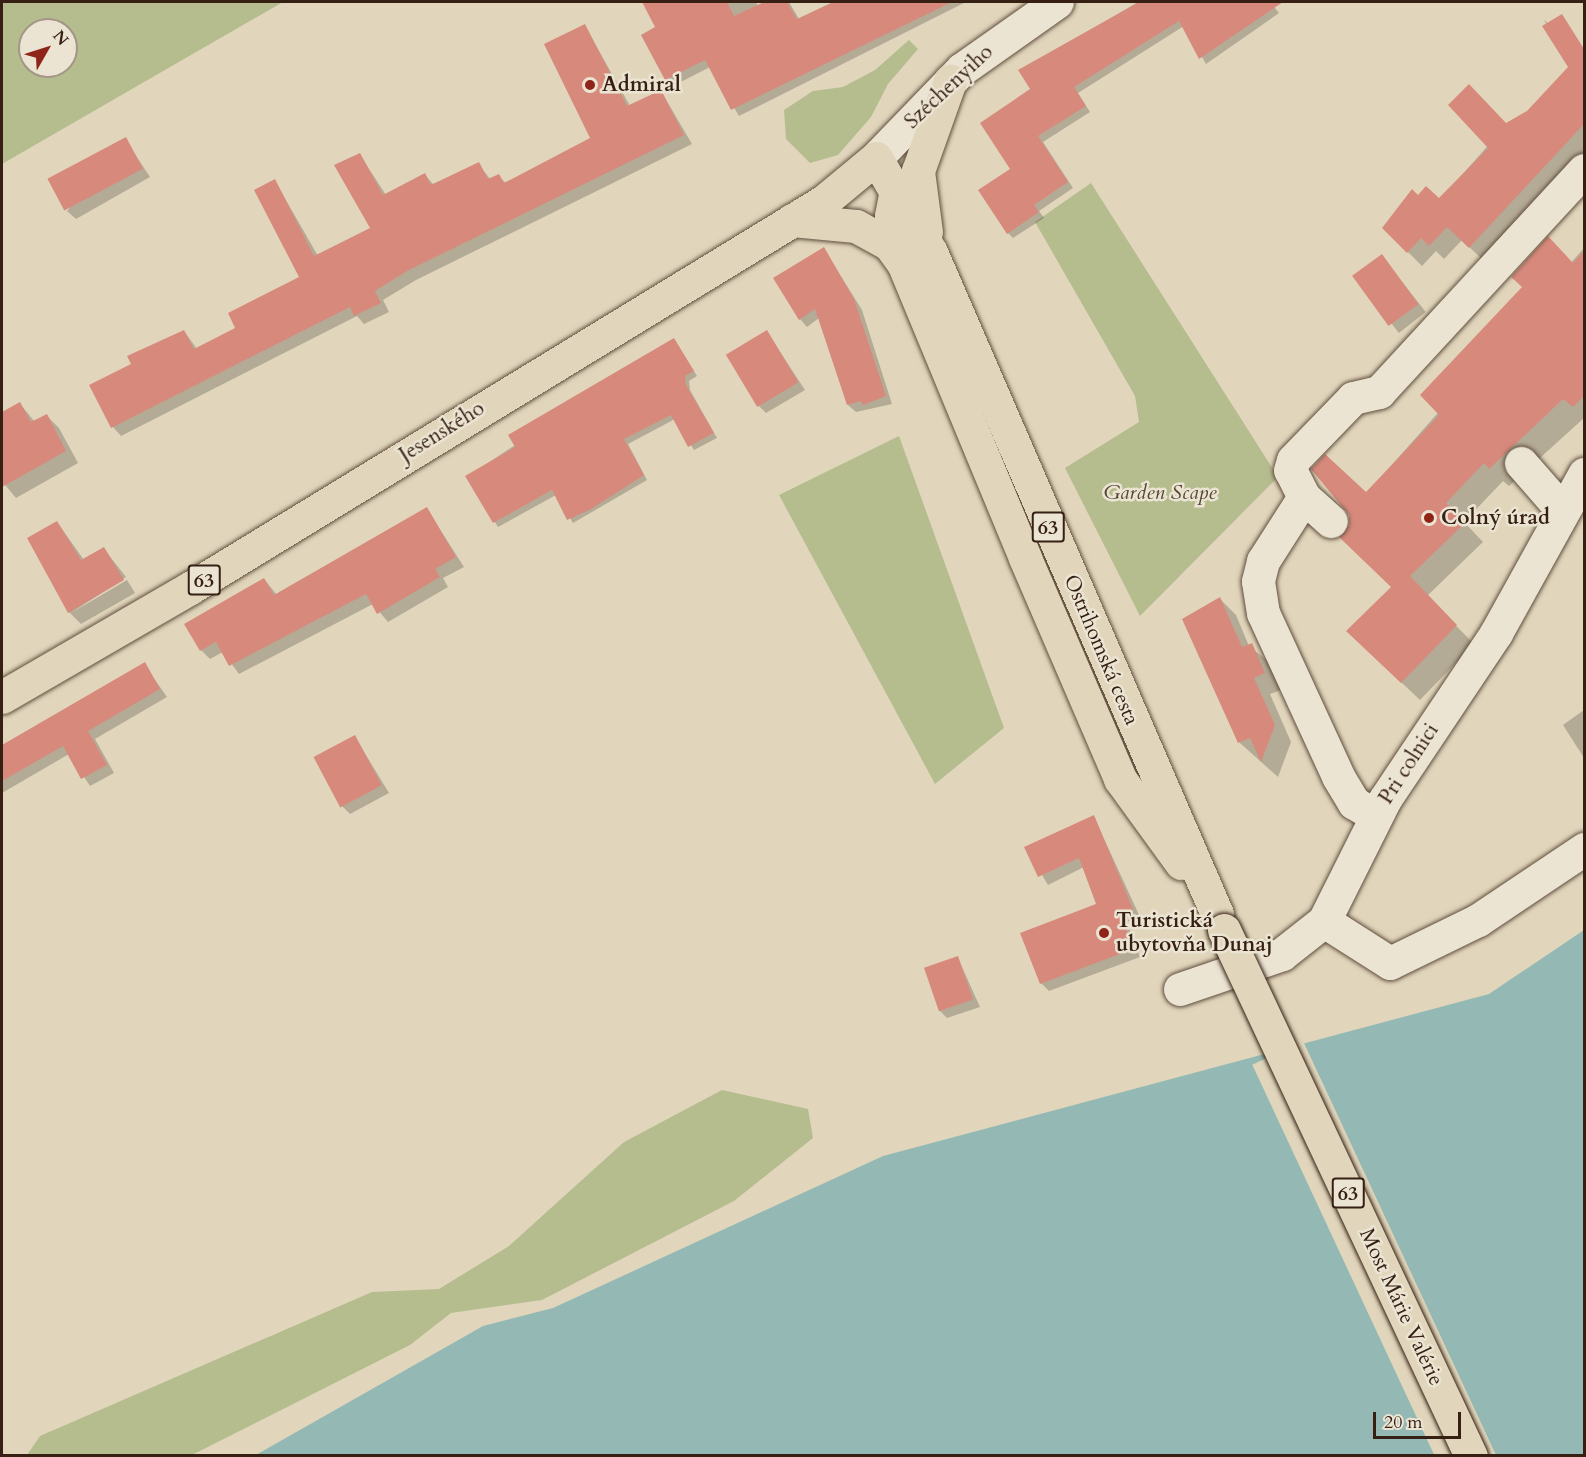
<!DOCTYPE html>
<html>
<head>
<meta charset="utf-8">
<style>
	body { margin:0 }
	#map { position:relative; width:1586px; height:1457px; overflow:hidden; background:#e1d6bc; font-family:Cardo,serif }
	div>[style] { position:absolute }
	.green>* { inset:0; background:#b5bd8f }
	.water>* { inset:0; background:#94b9b4 }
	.pier>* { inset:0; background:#e1d6bc; transform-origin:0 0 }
	.shadow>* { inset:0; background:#0003; transform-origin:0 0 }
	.building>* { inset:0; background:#d78a7c; transform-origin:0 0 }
	.roads { filter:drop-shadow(0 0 2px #604e3d) drop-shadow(0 0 2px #604e3d) }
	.minor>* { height:33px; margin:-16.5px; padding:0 16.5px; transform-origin:16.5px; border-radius:16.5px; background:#ece4d3 }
	.major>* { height:33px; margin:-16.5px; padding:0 16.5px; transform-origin:16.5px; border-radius:16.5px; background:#e1d6bc }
	.bridges { filter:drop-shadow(0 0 2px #352013) drop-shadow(0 0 2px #352013) }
	.major-bridge>* { height:33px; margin:-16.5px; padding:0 16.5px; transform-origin:16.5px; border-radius:16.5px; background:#e1d6bc }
	.dots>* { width:16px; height:16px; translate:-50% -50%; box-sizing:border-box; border:3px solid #ece4d3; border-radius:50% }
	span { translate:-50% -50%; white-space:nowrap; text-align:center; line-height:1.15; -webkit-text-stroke:5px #ece4d3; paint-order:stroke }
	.shield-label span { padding:2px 4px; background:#ece4d3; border:2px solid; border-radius:4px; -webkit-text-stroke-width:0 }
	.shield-label { font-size:20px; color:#352013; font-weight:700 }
	.poi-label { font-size:21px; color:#352013; font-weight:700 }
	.left { translate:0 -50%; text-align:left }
	.street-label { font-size:21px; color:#352013 }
	.park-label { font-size:21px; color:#554732; font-style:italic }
	.frame { position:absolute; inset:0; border:3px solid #352013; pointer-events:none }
	.north { position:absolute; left:18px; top:18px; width:60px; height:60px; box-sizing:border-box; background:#ece4d3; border:2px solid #a39686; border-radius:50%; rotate:51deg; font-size:16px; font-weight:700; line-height:24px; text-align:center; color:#352013 }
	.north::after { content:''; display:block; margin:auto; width:21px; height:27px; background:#8f2418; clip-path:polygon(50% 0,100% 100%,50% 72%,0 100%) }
	.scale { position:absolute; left:1373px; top:1412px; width:88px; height:27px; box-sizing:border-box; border:3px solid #352013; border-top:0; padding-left:8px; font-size:18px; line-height:21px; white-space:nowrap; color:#352013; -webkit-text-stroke:4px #ece4d3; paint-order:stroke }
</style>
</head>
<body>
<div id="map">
	<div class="green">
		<i style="clip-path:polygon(evenodd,2px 2px,283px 2px,2px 164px,2px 2px,30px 30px,66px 30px,66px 66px,30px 66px,30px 30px)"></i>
		<i style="clip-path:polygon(909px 40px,918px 49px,888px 84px,871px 117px,838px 155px,810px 163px,786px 139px,784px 110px,813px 91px,843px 87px,875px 70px)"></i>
		<i style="clip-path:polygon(1091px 183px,1278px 477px,1140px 616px,1065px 468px,1139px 422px,1135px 396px,1035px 222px)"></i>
		<i style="clip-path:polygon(899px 436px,1004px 728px,935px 784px,779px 495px)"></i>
		<i style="clip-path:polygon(722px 1090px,808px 1109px,813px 1138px,734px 1201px,542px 1300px,451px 1313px,410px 1345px,192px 1455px,27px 1455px,40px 1436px,372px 1292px,439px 1289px,509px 1246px,624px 1142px)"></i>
	</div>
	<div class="water">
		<i style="clip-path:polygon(1584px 930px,1584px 1455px,254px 1456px,483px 1326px,553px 1308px,883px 1156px,1489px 994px)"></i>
	</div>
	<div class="pier">
		<i style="left:1303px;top:1041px;width:457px;height:56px;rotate:65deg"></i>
	</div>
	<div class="shadow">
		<i style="clip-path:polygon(643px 2px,756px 2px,758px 6px,789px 2px,799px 19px,837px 2px,964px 3px,739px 116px,710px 67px,673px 86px,666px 79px,657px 28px)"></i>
		<i style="clip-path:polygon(1138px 2px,1270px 2px,1279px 13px,1206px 64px,1184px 26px,1078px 93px,1090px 112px,1043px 142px,1073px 188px,1039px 211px,1044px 218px,1013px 238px,1008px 233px,1012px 170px,1032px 90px,1021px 72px)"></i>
		<i style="clip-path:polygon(1544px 20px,1584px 52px,1584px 153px,1484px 261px,1462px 240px,1444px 259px,1436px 251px,1422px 266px,1384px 228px,1418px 197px,1439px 201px,1506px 125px,1528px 112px,1570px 67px)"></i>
		<i style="clip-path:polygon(585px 26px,630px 106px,661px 91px,692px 144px,416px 280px,383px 300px,389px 312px,364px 324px,357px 316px,121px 436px,113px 427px,133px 364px,184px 331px,197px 349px,237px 328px,301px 278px,275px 181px,318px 256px,372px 229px,360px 155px,386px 195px,425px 175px,433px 184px,478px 164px,491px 180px,498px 176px,506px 183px,592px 139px)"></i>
		<i style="clip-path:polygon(125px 139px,150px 177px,76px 219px,67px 211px)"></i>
		<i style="clip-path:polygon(1584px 248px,1584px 418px,1509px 486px,1503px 481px,1464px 522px,1483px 542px,1427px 596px,1474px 644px,1420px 700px,1367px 650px,1393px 587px,1351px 526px,1366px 494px)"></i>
		<i style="clip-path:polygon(824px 249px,862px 310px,892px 404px,856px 412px,848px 405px,819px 318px,807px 327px,800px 319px)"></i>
		<i style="left:1382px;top:256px;width:71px;height:34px;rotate:52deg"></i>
		<i style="clip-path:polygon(767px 332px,805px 390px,766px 413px,758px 405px)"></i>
		<i style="clip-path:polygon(674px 339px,697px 376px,689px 381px,690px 390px,717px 438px,694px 450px,675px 419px,628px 444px,647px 480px,573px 523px,556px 495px,498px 527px,467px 477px)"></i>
		<i style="clip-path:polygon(20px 404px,35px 422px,47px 416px,59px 428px,78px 463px,16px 498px,2px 481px,2px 413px)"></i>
		<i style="clip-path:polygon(427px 509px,464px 567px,443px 578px,448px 587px,388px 622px,373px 604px,239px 674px,223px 652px,210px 659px,201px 650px,264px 579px,277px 595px)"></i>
		<i style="clip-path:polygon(57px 522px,84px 560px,104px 549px,126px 577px,71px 613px,127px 580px,135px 593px,81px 624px,69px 612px)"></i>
		<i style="clip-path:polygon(1220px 599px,1236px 615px,1249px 646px,1268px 661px,1281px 690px,1270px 694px,1291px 742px,1278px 777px,1240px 743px,1184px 619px)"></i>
		<i style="clip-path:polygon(144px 664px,167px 697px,95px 739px,114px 773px,90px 786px,69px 754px,2px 793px,2px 747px)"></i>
		<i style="clip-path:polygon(1584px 710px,1584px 758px,1563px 725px)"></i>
		<i style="clip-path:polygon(355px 737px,389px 793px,350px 814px,342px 806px)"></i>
		<i style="clip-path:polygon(1094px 817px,1140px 917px,1127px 922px,1140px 957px,1049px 991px,1041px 983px,1098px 905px,1084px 867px,1048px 885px,1026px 848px)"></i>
		<i style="clip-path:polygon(958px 958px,980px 1007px,947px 1018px,939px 1010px)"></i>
	</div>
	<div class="building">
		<i style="clip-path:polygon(642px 2px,727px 2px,734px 16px,764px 2px,787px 2px,797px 19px,833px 2px,952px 2px,731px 110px,705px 60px,665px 80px,641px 35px,655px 27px)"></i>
		<i style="clip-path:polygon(1139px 2px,1283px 2px,1199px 59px,1179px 21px,1074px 87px,1086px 106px,1038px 136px,1068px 182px,1034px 205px,1039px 212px,1007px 234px,978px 190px,1010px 169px,980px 123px,1030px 89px,1018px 70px)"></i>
		<i style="clip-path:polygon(1562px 14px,1584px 49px,1584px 124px,1469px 248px,1447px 227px,1429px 246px,1421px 238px,1407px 253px,1382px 228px,1412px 189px,1418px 195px,1426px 186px,1439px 198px,1488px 148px,1448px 105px,1469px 84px,1506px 123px,1527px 111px,1568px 67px,1542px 26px)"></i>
		<i style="clip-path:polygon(585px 24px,627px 106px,661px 90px,684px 135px,407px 271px,375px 291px,381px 303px,354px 316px,350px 307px,111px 428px,89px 385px,131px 364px,127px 356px,184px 330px,194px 349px,235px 328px,228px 313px,299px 277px,254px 190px,275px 179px,314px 256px,370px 228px,334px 165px,360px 153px,383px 195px,425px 173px,431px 185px,479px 162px,488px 179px,499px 174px,504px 183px,590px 138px,544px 44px)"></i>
		<i style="left:126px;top:137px;width:36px;height:89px;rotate:62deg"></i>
		<i style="clip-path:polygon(1548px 236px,1573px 263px,1584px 251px,1584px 396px,1573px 407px,1563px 399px,1489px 469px,1484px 463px,1446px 503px,1466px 522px,1410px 576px,1457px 625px,1401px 683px,1346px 631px,1391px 587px,1339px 537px,1349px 525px,1349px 515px,1311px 469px,1325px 454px,1366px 492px,1439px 415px,1420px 395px,1522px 287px,1511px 277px)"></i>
		<i style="clip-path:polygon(824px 247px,854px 299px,886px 396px,863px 405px,861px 401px,847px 405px,815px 309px,799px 320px,773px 278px)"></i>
		<i style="left:1382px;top:254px;width:62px;height:37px;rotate:54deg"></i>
		<i style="left:767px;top:330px;width:61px;height:48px;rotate:59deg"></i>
		<i style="clip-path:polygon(674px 338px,694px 371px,685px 376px,686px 385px,714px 433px,688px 447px,671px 415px,624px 439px,644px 475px,591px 509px,567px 520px,552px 490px,493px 523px,465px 476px,515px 447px,508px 435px)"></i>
		<i style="clip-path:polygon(20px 402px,31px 422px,47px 414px,66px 451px,2px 487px,2px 412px)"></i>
		<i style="clip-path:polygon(427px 507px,456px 557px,435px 569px,440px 577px,377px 614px,366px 594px,229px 666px,216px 642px,200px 651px,184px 624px,264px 578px,274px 595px)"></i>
		<i style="clip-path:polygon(57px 521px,81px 560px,104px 547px,124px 580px,68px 613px,27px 538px)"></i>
		<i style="clip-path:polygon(1220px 597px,1242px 647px,1252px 643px,1265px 673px,1254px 678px,1275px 725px,1261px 762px,1250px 738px,1238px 743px,1182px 619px)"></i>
		<i style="clip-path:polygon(145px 662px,160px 689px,88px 731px,107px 765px,81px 779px,63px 746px,2px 781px,2px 745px)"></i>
		<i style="left:355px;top:735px;width:57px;height:47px;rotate:62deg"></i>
		<i style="clip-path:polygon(1094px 815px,1133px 909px,1120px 914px,1133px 949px,1040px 984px,1020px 933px,1096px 904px,1079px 858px,1038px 877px,1024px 847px)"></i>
		<i style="left:958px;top:956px;width:46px;height:36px;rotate:71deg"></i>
	</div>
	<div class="roads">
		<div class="minor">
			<i style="left:876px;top:158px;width:124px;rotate:-46deg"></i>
			<i style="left:962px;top:69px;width:116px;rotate:-35.2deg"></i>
			<i style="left:1521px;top:463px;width:62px;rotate:48.9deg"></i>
			<i style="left:1304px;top:497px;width:36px;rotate:42deg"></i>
			<i style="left:1376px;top:816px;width:26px;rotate:-149deg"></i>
			<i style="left:1354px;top:803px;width:31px;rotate:-121deg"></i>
			<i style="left:1338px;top:776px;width:179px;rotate:-114.7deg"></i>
			<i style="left:1263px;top:613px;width:32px;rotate:-99deg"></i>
			<i style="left:1258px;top:581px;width:21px;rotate:-76deg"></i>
			<i style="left:1263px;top:561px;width:76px;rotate:-57.4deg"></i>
			<i style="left:1304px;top:497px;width:30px;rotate:-117deg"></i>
			<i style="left:1290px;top:470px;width:10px;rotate:-73deg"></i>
			<i style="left:1293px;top:460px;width:86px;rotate:-45.9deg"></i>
			<i style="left:1353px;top:398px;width:27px;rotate:-13deg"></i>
			<i style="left:1379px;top:392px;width:302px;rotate:-47.3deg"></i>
			<i style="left:1324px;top:921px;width:78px;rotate:32.5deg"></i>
			<i style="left:1390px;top:963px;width:98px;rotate:-26deg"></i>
			<i style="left:1478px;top:920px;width:128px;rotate:-33.8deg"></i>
			<i style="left:1180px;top:989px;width:108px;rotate:-18.9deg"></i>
			<i style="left:1282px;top:954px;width:53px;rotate:-38.2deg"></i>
			<i style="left:1324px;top:921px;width:136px;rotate:-63.4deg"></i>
			<i style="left:1385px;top:799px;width:200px;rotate:-56.2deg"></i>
			<i style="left:1496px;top:633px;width:182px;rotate:-61deg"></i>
		</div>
		<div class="major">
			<i style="left:895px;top:195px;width:21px;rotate:101deg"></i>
			<i style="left:891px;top:216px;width:49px;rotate:75.7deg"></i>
			<i style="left:903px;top:263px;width:319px;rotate:67.5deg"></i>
			<i style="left:1025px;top:558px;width:241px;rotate:66.7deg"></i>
			<i style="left:1120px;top:779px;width:104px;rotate:54deg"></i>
			<i style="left:792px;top:220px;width:64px;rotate:5.4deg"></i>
			<i style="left:856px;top:226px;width:38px;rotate:29deg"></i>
			<i style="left:889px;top:244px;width:22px;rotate:54deg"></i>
			<i style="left:926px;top:232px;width:62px;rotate:-97.5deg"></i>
			<i style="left:918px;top:171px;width:96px;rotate:-70.4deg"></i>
			<i style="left:2px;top:697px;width:217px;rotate:-30.1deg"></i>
			<i style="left:190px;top:588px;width:743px;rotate:-31.4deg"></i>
			<i style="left:824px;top:201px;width:67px;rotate:-39.6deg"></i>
			<i style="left:876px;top:158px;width:109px;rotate:59.7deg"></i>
			<i style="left:931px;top:252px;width:721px;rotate:66.63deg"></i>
		</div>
	</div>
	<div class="bridges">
		<div class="major-bridge">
			<i style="left:1224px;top:930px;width:581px;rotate:64.85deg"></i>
		</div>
	</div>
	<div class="dots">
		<i style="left:590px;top:85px;background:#8f2418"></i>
		<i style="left:1429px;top:518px;background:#8f2418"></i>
		<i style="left:1104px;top:933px;background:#8f2418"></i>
	</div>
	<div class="shield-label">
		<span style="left:1048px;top:527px">63</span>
		<span style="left:204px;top:580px">63</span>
		<span style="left:1348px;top:1193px">63</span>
	</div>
	<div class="poi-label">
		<span class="left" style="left:602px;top:85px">Admiral</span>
		<span class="left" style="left:1441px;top:518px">Colný úrad</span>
		<span class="left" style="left:1116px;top:933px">Turistická<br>ubytovňa Dunaj</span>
	</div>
	<div class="street-label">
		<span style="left:949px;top:87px;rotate:-43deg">Széchenyiho</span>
		<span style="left:442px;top:432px;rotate:-32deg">Jesenského</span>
		<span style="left:1101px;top:650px;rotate:67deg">Ostrihomská cesta</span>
		<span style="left:1409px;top:764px;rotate:-57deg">Pri colnici</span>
		<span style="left:1401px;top:1307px;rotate:65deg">Most Márie Valérie</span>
	</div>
	<div class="park-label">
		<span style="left:1160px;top:493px">Garden Scape</span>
	</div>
	<div class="frame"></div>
	<div class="north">N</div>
	<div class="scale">20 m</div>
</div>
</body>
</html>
